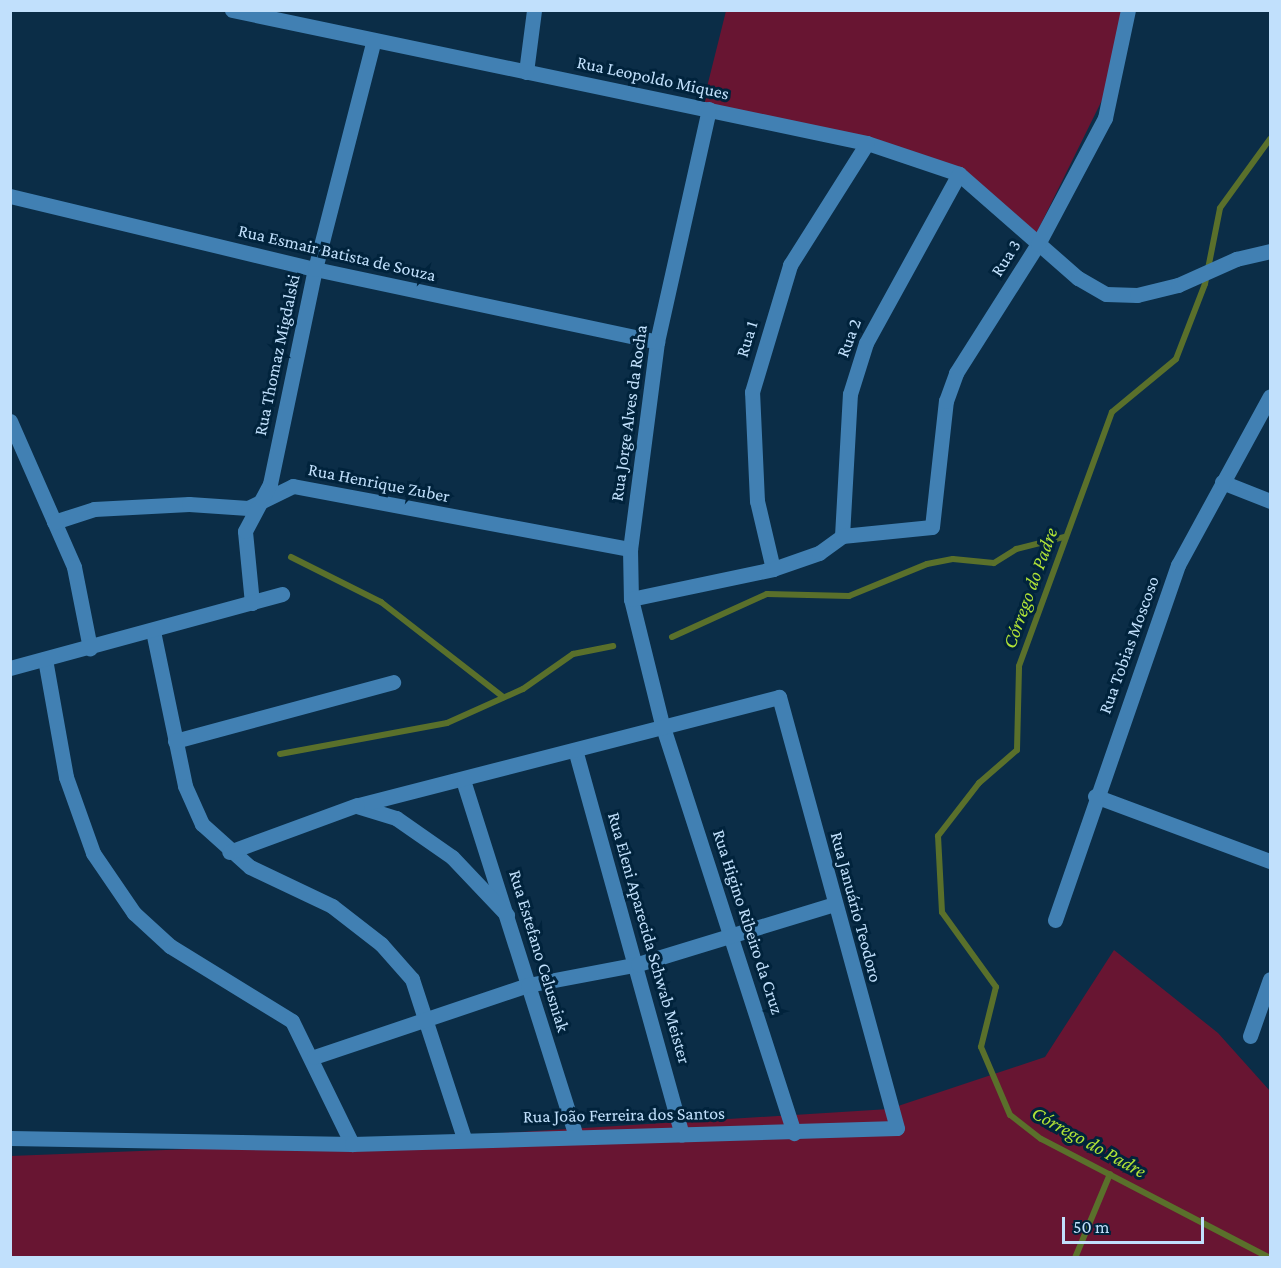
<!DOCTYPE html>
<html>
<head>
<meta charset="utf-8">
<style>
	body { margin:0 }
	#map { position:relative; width:1281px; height:1268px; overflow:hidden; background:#0b2d47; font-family:"Crimson Pro",serif }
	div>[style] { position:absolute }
	.green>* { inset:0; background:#681532 }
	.stream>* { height:6px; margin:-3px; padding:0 3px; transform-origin:3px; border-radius:3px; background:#5a702b }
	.minor>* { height:15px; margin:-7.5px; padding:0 7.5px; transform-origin:7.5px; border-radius:7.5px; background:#4180b3 }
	span { translate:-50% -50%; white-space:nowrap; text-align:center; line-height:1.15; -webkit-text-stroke:6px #01233c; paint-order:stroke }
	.street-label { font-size:18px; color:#c1e0fc }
	.water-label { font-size:20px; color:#b0e237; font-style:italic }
	.frame { position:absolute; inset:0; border:12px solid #c1e0fc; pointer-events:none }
	.scale { position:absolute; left:1062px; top:1217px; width:142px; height:27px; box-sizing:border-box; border:3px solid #c1e0fc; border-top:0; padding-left:8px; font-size:18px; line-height:21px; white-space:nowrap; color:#c1e0fc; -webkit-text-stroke:4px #01233c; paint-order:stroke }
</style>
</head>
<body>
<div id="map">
	<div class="green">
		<i style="clip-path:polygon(726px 11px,1131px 11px,1107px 90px,1034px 238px,959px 172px,701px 111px)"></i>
		<i style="clip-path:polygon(1114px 950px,1218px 1033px,1270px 1091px,1270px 1257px,11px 1257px,10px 1156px,343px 1143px,889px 1109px,1045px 1057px)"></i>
	</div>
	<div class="stream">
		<i style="left:291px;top:557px;width:101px;rotate:26.6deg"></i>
		<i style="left:381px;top:602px;width:155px;rotate:37.9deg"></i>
		<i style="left:672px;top:637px;width:104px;rotate:-24.4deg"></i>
		<i style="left:767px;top:594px;width:82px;rotate:1.4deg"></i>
		<i style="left:849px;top:596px;width:84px;rotate:-22.3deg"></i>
		<i style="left:927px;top:564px;width:26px;rotate:-11deg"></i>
		<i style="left:953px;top:559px;width:41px;rotate:5.6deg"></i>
		<i style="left:994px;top:563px;width:26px;rotate:-32deg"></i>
		<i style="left:1016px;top:549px;width:49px;rotate:-14deg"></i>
		<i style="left:280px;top:754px;width:170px;rotate:-10.5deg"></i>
		<i style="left:447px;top:723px;width:83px;rotate:-24.1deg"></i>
		<i style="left:523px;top:689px;width:61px;rotate:-35deg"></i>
		<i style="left:573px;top:654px;width:41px;rotate:-11.3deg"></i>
		<i style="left:1075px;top:1258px;width:91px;rotate:-67.4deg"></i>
		<i style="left:1270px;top:1258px;width:258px;rotate:-152.5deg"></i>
		<i style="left:1041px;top:1139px;width:39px;rotate:-142deg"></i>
		<i style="left:1010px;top:1115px;width:74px;rotate:-113.1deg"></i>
		<i style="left:981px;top:1047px;width:62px;rotate:-76deg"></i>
		<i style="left:996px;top:987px;width:92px;rotate:-125.8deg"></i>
		<i style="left:942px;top:912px;width:76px;rotate:-93deg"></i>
		<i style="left:938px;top:836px;width:67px;rotate:-52.3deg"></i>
		<i style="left:979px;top:783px;width:50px;rotate:-41deg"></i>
		<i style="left:1017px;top:750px;width:84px;rotate:-88.6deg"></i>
		<i style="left:1019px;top:666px;width:270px;rotate:-69.9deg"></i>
		<i style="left:1112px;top:412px;width:83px;rotate:-39.6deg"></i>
		<i style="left:1176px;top:359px;width:80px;rotate:-68.9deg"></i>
		<i style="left:1205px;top:284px;width:77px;rotate:-78.8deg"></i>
		<i style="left:1220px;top:208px;width:85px;rotate:-54.1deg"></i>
	</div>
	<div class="minor">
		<i style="left:232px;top:10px;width:649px;rotate:11.83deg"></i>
		<i style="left:867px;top:143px;width:97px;rotate:18.6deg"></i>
		<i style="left:959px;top:174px;width:158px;rotate:41.2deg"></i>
		<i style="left:1078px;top:278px;width:32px;rotate:30deg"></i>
		<i style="left:1106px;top:294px;width:31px;rotate:2deg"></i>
		<i style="left:1137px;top:295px;width:42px;rotate:-13.7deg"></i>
		<i style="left:1178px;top:285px;width:64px;rotate:-24.1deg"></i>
		<i style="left:1236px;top:259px;width:35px;rotate:-13deg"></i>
		<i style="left:526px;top:72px;width:63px;rotate:-82.6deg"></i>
		<i style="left:709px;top:109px;width:239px;rotate:102.6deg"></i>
		<i style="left:657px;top:342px;width:209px;rotate:97.4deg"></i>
		<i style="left:630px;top:549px;width:50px;rotate:88.9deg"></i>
		<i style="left:631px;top:599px;width:129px;rotate:76.1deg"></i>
		<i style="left:662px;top:724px;width:430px;rotate:72.1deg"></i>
		<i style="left:10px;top:196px;width:314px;rotate:13.5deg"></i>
		<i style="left:315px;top:269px;width:350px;rotate:12deg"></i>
		<i style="left:10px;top:421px;width:159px;rotate:66.3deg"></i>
		<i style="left:74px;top:567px;width:83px;rotate:78.8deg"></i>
		<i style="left:1222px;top:482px;width:52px;rotate:21.6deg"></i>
		<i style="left:54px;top:522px;width:42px;rotate:-18deg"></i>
		<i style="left:94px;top:509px;width:95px;rotate:-3deg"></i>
		<i style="left:189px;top:504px;width:59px;rotate:3.9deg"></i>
		<i style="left:248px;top:508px;width:50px;rotate:-26.1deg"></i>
		<i style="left:293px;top:486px;width:343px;rotate:10.6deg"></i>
		<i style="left:842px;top:536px;width:142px;rotate:-86.8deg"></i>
		<i style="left:850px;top:394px;width:53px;rotate:-72.6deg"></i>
		<i style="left:866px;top:343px;width:193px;rotate:-61.2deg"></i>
		<i style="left:773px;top:569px;width:70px;rotate:-103.2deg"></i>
		<i style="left:757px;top:501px;width:109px;rotate:-92.6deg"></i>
		<i style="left:752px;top:392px;width:133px;rotate:-73.3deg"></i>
		<i style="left:790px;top:265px;width:144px;rotate:-57.7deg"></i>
		<i style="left:631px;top:599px;width:145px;rotate:-11.9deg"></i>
		<i style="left:773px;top:569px;width:49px;rotate:-19.2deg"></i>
		<i style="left:819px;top:553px;width:29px;rotate:-36deg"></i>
		<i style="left:842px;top:536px;width:90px;rotate:-5.7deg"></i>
		<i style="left:932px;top:527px;width:127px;rotate:-83.7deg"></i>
		<i style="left:946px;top:401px;width:30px;rotate:-70deg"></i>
		<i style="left:956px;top:373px;width:153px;rotate:-57.6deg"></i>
		<i style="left:1038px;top:244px;width:143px;rotate:-62deg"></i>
		<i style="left:1105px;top:118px;width:110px;rotate:-78deg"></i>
		<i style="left:252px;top:603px;width:72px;rotate:-95.6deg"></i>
		<i style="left:245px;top:531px;width:53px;rotate:-62deg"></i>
		<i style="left:270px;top:484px;width:220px;rotate:-78.2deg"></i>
		<i style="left:315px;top:269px;width:233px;rotate:-75.6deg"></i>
		<i style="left:153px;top:631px;width:158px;rotate:78.3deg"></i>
		<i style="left:185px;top:786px;width:42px;rotate:65.9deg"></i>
		<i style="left:202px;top:824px;width:64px;rotate:41.9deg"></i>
		<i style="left:250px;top:867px;width:91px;rotate:25.4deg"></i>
		<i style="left:332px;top:906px;width:62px;rotate:37.8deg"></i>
		<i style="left:381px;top:944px;width:47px;rotate:48.5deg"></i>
		<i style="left:412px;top:979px;width:167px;rotate:71.9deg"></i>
		<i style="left:45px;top:659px;width:120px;rotate:79.9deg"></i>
		<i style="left:66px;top:777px;width:81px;rotate:70.4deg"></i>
		<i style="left:93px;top:853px;width:73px;rotate:55.7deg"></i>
		<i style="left:134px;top:913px;width:49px;rotate:42.5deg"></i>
		<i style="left:170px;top:946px;width:143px;rotate:31.6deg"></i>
		<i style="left:292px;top:1021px;width:137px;rotate:64deg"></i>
		<i style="left:10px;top:668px;width:282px;rotate:-15.2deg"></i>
		<i style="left:175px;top:741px;width:226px;rotate:-15.1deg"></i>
		<i style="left:576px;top:753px;width:396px;rotate:74.5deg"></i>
		<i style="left:463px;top:780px;width:370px;rotate:72.4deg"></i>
		<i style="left:1095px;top:796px;width:187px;rotate:20.4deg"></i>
		<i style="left:357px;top:806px;width:41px;rotate:17.1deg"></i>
		<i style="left:396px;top:818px;width:68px;rotate:34.9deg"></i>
		<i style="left:452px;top:857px;width:80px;rotate:46.5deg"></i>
		<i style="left:1055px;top:920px;width:376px;rotate:-70.9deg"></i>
		<i style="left:1178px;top:565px;width:192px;rotate:-61.4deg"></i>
		<i style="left:1250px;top:1036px;width:60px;rotate:-70.7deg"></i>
		<i style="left:314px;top:1057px;width:226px;rotate:-18.6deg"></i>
		<i style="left:528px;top:985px;width:112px;rotate:-10.8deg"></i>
		<i style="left:638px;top:964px;width:205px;rotate:-17deg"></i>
		<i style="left:10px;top:1138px;width:342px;rotate:1deg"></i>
		<i style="left:352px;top:1144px;width:545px;rotate:-1.68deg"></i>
		<i style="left:897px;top:1128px;width:447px;rotate:-105.3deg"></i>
		<i style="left:779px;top:697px;width:436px;rotate:165.6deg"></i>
		<i style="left:357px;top:805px;width:136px;rotate:159.8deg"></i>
	</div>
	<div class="street-label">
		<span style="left:653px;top:78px;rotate:12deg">Rua Leopoldo Miques</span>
		<span style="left:337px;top:253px;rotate:13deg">Rua Esmair Batista de Souza</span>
		<span style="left:1006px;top:258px;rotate:-57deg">Rua 3</span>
		<span style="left:849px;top:338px;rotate:-69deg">Rua 2</span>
		<span style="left:747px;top:339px;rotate:-73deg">Rua 1</span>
		<span style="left:277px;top:355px;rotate:-78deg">Rua Thomaz Migdalski</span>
		<span style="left:629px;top:413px;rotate:-82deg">Rua Jorge Alves da Rocha</span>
		<span style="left:379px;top:483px;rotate:11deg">Rua Henrique Zuber</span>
		<span style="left:1129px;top:645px;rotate:-70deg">Rua Tobias Moscoso</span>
		<span style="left:856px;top:907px;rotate:75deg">Rua Januário Teodoro</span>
		<span style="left:748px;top:922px;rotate:72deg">Rua Higino Ribeiro da Cruz</span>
		<span style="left:649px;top:938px;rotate:74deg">Rua Eleni Aparecida Schwab Meister</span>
		<span style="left:539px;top:951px;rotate:73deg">Rua Estefano Celusniak</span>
		<span style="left:624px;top:1115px;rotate:-1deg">Rua João Ferreira dos Santos</span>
	</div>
	<div class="water-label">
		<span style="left:1030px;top:588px;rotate:-70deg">Córrego do Padre</span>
		<span style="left:1089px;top:1142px;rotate:29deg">Córrego do Padre</span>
	</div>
	<div class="frame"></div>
	<div class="scale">50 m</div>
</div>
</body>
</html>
